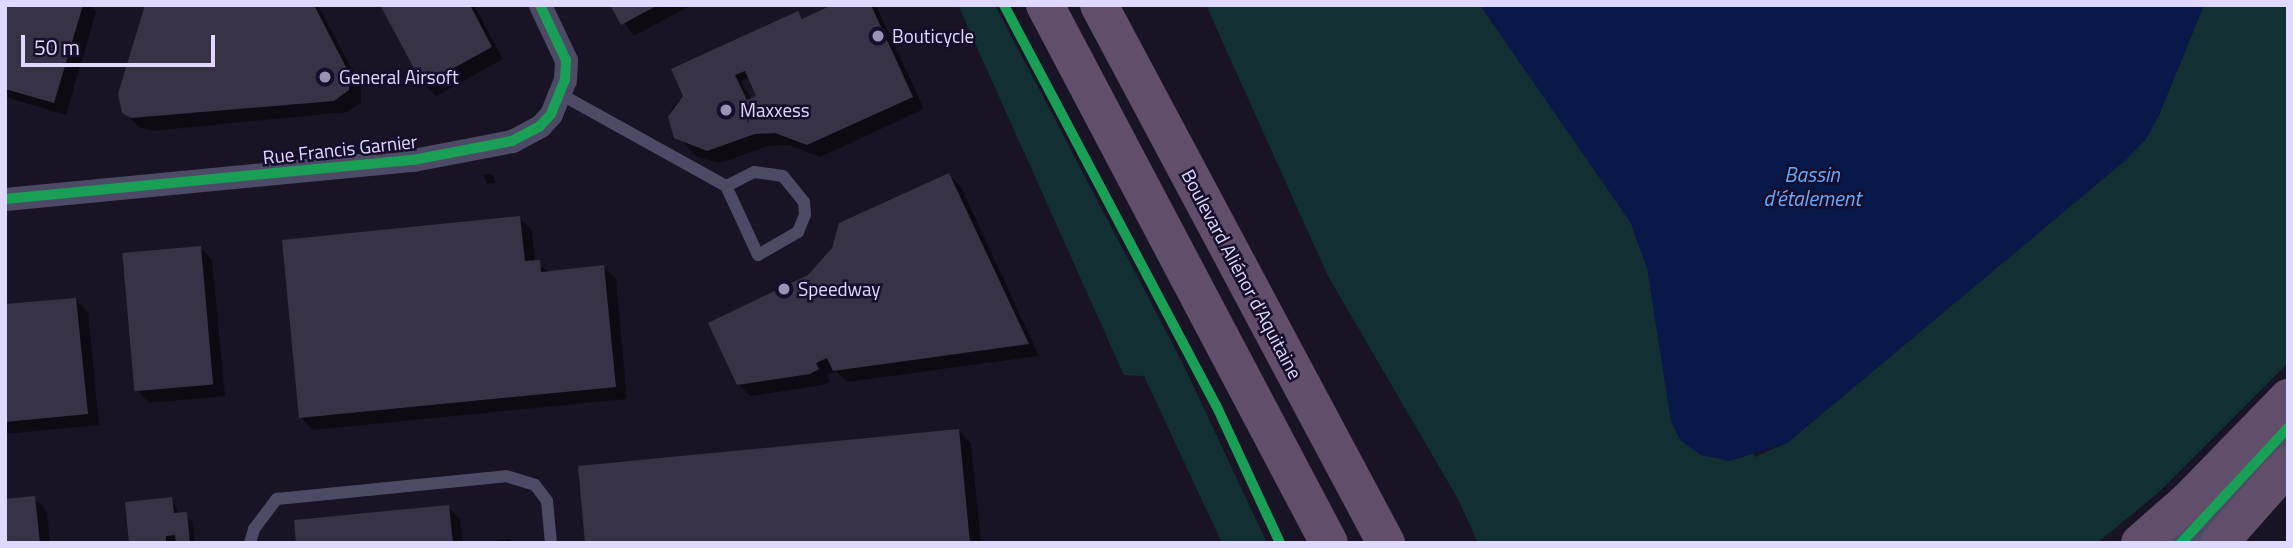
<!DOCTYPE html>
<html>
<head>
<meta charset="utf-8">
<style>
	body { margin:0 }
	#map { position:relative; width:2293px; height:548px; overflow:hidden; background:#191425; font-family:"Titillium Web",sans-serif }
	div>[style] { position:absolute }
	.green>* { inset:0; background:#123034 }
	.water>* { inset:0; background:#081949 }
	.shadow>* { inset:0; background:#0007 }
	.building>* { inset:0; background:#383246; transform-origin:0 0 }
	.service>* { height:12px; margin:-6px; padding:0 6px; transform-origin:6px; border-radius:6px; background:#4d4a66 }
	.minor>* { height:23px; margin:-11.5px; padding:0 11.5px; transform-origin:11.5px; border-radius:11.5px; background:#4d4a66 }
	.tertiary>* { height:28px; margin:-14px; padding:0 14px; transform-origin:14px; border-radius:14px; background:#4d4a66 }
	.trunk>* { height:38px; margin:-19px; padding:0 19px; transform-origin:19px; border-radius:19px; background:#604e6a }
	.cycleway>* { height:10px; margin:-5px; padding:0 5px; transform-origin:5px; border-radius:5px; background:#1a9f57 }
	.dots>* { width:19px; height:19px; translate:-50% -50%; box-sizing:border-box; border:4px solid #160e2b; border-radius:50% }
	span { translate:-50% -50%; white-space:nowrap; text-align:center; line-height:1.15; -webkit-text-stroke:5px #160e2b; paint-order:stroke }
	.poi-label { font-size:19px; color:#e0d9ff }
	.left { translate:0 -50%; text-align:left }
	.street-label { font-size:19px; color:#e0d9ff }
	.water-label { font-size:21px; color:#67aaff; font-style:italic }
	.frame { position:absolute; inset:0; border:7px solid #e0d9ff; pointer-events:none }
	.scale { position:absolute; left:21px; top:35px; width:194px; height:32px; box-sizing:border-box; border:4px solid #e0d9ff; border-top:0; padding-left:9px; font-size:21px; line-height:24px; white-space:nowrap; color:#e0d9ff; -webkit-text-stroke:5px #160e2b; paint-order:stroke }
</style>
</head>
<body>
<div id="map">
	<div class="green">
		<i style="clip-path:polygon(958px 5px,995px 5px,1182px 362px,1267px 543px,1222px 543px,1144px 376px,1124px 375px)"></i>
		<i style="clip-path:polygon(1206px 5px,1480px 5px,1631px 223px,1647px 268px,1755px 457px,1787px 443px,2127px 159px,2159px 115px,2204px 5px,2288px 5px,2288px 363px,2159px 492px,2097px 543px,1478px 543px,1458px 499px,1328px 276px)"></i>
	</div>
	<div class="water">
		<i style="clip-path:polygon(1480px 5px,2204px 5px,2159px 115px,2147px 138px,2127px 159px,1787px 443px,1730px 461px,1701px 455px,1681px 441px,1671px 422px,1647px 268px,1631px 223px)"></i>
	</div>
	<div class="shadow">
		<i style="clip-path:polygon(5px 5px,90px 5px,96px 12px,66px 115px,5px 97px)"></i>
		<i style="clip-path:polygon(147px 5px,318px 5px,361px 86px,361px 103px,347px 112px,152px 131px,139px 127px,126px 114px)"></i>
		<i style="clip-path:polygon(382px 5px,474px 5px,503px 59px,436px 96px,424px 84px)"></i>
		<i style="clip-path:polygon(612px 5px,692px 5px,634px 36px)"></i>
		<i style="clip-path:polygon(evenodd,836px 5px,876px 5px,924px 109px,820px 157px,789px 145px,768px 146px,720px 163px,697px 157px,672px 130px,671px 111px,678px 101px,797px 13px,804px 20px,836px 5px,750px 78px,759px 97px,752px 100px,741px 81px,750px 78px)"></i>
		<i style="clip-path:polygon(492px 174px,496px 183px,487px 184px,483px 175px)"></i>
		<i style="clip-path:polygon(949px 175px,961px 187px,1039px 356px,847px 382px,836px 371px,827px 375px,830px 382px,823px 385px,750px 396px,738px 384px,801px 282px,826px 259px,841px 225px)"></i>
		<i style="clip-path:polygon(519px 218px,532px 230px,535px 262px,551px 273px,603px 267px,616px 279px,627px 399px,313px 430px,301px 418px)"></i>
		<i style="clip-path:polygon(200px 247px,212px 260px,225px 396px,149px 403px,137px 391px)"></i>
		<i style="clip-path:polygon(76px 300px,88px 312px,99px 425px,5px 434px,5px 306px)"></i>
		<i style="clip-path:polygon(959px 431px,971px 443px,981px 543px,587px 543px)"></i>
		<i style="clip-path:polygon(34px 498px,47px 511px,50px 543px,5px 543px)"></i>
		<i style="clip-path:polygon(172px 499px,179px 514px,193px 521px,195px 543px,131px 543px)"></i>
		<i style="clip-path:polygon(448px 507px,460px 519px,463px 543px,298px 543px)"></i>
		<i style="clip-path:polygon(510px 539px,513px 543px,478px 543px)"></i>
	</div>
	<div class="building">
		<i style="clip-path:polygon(5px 5px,83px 5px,54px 103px,5px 89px)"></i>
		<i style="clip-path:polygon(145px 5px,314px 5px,349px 73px,349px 90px,334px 101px,131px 118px,122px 113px,118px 94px)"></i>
		<i style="clip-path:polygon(380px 5px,470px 5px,492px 47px,423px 85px)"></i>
		<i style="clip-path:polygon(610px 5px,658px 5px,621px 25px)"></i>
		<i style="clip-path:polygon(evenodd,832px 5px,871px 5px,913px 97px,807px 145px,775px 133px,755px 134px,707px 151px,674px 138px,668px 117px,683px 96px,671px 69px,798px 11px,802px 19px,832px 5px,745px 71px,756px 96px,747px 100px,735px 75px,745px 71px)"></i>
		<i style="clip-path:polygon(949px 173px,1029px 344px,833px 371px,827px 358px,816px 363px,819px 369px,810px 374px,737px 385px,708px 323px,808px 275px,832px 248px,839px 223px)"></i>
		<i style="clip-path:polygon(520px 216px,525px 261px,540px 260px,541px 272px,604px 265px,616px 387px,299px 418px,282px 240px)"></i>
		<i style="left:201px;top:246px;width:139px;height:79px;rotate:85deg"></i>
		<i style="clip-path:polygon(76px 298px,88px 414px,5px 422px,5px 304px)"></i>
		<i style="clip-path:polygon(959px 429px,970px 543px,585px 543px,578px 466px)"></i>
		<i style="clip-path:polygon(35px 496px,40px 543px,5px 543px,5px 499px)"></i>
		<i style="clip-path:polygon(172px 497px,174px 513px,187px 512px,190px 543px,176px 543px,175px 535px,166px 536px,166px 543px,129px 543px,125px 502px)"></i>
		<i style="clip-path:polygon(449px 505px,453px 543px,296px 543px,294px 520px)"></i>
	</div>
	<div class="service">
		<i style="left:562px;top:95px;width:188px;rotate:29deg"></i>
		<i style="left:726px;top:186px;width:76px;rotate:65.1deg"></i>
		<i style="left:758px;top:255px;width:46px;rotate:-29.9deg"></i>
		<i style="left:798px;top:232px;width:18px;rotate:-68deg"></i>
		<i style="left:805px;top:215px;width:13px;rotate:-94deg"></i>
		<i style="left:804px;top:202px;width:33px;rotate:-129deg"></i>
		<i style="left:783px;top:176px;width:29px;rotate:-172deg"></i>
		<i style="left:754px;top:172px;width:31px;rotate:153deg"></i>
		<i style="left:250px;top:543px;width:15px;rotate:-74deg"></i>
		<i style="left:254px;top:529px;width:38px;rotate:-53deg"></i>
		<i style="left:277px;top:499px;width:230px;rotate:-5.7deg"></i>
		<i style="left:506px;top:476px;width:30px;rotate:17deg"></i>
		<i style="left:535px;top:485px;width:20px;rotate:53deg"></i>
		<i style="left:547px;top:501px;width:42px;rotate:84.6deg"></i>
	</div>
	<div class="minor">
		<i style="left:5px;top:199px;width:410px;rotate:-5.5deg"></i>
		<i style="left:413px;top:160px;width:101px;rotate:-10.9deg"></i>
		<i style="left:512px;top:141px;width:32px;rotate:-28deg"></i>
		<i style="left:540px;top:126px;width:16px;rotate:-47deg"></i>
		<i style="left:551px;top:114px;width:37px;rotate:-68deg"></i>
		<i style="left:565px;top:80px;width:20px;rotate:-87deg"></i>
		<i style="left:566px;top:60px;width:61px;rotate:-115.3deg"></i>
	</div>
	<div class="tertiary">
		<i style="left:2181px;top:543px;width:157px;rotate:-47.1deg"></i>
	</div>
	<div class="trunk">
		<i style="left:1045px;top:5px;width:608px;rotate:62.17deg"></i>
		<i style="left:1099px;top:5px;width:610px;rotate:61.92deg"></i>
		<i style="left:2140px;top:543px;width:64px;rotate:-41.2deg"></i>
		<i style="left:2188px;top:501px;width:144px;rotate:-45.8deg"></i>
		<i style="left:2219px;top:543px;width:104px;rotate:-48.5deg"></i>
	</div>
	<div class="cycleway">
		<i style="left:1004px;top:5px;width:453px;rotate:62.1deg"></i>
		<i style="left:1216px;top:405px;width:152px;rotate:65.1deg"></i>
		<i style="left:5px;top:199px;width:410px;rotate:-5.5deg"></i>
		<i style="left:413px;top:160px;width:101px;rotate:-10.9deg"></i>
		<i style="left:512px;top:141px;width:32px;rotate:-28deg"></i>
		<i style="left:540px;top:126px;width:16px;rotate:-47deg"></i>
		<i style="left:551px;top:114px;width:37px;rotate:-68deg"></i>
		<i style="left:565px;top:80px;width:20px;rotate:-87deg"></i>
		<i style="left:566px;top:60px;width:61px;rotate:-115.3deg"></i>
		<i style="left:2181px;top:543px;width:157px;rotate:-47.1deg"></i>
	</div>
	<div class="dots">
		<i style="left:878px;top:36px;background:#9a94b3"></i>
		<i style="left:325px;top:77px;background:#9a94b3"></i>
		<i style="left:726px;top:110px;background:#9a94b3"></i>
		<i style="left:784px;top:289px;background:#9a94b3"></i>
	</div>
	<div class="poi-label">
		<span class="left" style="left:892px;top:36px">Bouticycle</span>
		<span class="left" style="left:339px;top:77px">General Airsoft</span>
		<span class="left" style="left:740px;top:110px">Maxxess</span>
		<span class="left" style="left:798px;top:289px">Speedway</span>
	</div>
	<div class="street-label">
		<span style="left:340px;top:149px;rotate:-6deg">Rue Francis Garnier</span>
		<span style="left:1242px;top:274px;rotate:62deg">Boulevard Aliénor d'Aquitaine</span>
	</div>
	<div class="water-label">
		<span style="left:1812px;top:186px">Bassin<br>d'étalement</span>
	</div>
	<div class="frame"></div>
	<div class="scale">50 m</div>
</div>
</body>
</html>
